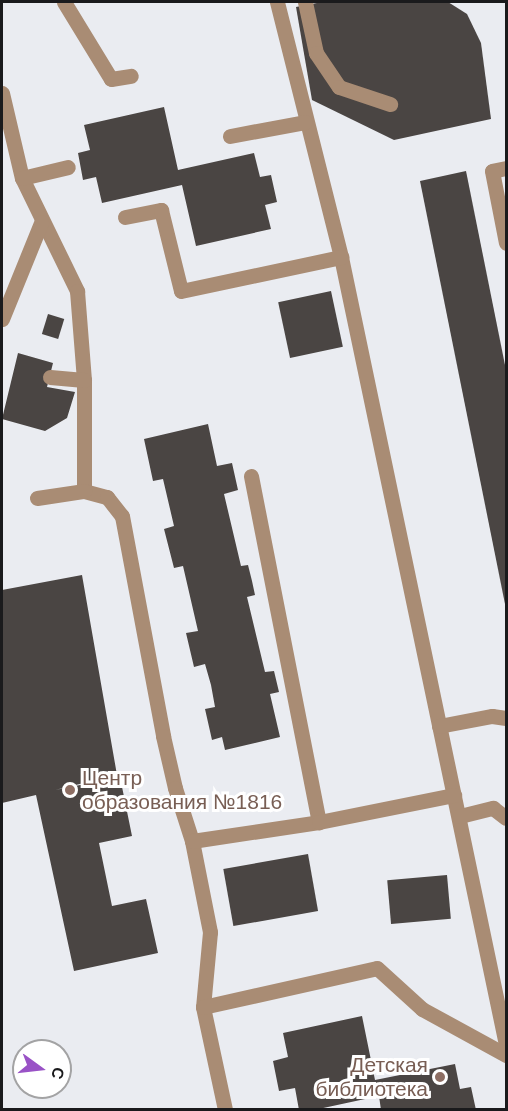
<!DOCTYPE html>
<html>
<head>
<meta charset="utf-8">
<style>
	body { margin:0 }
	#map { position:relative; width:508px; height:1111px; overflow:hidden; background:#eaecf1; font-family:Helvetica,sans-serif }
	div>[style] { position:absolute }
	.building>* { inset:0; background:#4a4543; transform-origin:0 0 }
	.minor>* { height:15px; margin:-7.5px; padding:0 7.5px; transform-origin:7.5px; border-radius:7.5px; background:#a98c74 }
	.dots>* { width:16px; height:16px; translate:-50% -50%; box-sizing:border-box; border:3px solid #fff; border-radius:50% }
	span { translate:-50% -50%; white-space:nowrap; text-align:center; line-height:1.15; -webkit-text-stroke:6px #fff; paint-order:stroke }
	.education-label { font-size:21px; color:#785e54 }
	.left { translate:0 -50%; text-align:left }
	.right { translate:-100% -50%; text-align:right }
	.frame { position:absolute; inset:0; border:3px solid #1a1a1c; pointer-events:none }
	.north { position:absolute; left:12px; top:1039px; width:60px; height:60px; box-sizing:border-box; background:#fff; border:2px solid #a3a3a4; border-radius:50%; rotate:105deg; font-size:16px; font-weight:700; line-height:24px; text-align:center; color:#1a1a1c }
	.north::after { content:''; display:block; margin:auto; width:21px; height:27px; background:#9952c6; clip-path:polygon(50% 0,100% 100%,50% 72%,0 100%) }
</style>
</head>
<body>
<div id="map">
	<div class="building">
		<i style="clip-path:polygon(322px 2px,448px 2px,467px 14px,481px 43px,491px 119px,394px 140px,312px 100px,296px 7px)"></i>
		<i style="clip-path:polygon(164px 107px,178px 170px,254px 153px,260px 177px,271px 175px,277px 202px,265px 205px,271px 229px,196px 246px,182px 185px,102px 203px,96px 177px,83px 180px,78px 153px,90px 150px,84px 125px)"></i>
		<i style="clip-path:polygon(466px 171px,506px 370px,505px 604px,420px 181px)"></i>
		<i style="left:331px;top:291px;width:57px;height:54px;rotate:78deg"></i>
		<i style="left:48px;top:314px;width:17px;height:21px;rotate:17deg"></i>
		<i style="clip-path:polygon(18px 353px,53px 363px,47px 387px,75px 392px,67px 418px,45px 431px,2px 419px)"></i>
		<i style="clip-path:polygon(208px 424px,217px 466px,232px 463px,238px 490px,224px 494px,241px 566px,248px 565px,252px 581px,255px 595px,247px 597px,265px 672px,274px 671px,279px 692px,270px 694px,280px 737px,225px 750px,222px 737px,212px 740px,205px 709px,215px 707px,211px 685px,205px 664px,194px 667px,186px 633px,198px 631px,183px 566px,174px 568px,164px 529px,174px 526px,163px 479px,153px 481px,144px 439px)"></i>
		<i style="clip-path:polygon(82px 575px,117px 775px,55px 790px,120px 777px,132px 836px,99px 843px,112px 906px,146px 899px,158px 953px,74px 971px,36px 795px,2px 803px,2px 590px)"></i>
		<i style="left:308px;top:854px;width:58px;height:86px;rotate:80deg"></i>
		<i style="left:447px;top:875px;width:44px;height:60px;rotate:85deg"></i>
		<i style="clip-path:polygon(362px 1016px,375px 1080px,455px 1064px,460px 1089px,471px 1087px,476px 1110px,381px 1110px,379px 1096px,314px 1110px,299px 1110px,295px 1088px,279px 1091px,273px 1061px,288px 1057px,283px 1033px)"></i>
	</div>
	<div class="minor">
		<i style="left:64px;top:2px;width:90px;rotate:58.6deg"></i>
		<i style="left:111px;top:79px;width:20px;rotate:-9deg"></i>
		<i style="left:277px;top:2px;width:263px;rotate:75.9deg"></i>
		<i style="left:341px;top:257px;width:805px;rotate:78.17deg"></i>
		<i style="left:305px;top:2px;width:52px;rotate:77.8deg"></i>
		<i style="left:316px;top:53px;width:41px;rotate:55.9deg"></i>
		<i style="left:339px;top:87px;width:54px;rotate:18.4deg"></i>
		<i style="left:2px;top:93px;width:87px;rotate:76.8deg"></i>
		<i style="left:22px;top:178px;width:126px;rotate:64deg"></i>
		<i style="left:77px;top:291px;width:89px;rotate:85.5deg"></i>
		<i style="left:84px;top:380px;width:111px;rotate:90deg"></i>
		<i style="left:84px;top:491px;width:24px;rotate:15deg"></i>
		<i style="left:107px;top:497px;width:24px;rotate:52deg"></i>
		<i style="left:122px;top:516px;width:224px;rotate:79.4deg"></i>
		<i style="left:163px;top:736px;width:53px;rotate:77deg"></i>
		<i style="left:175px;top:788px;width:56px;rotate:72.2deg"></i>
		<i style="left:192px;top:841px;width:93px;rotate:78.8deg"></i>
		<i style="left:210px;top:932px;width:75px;rotate:95.3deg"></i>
		<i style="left:203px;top:1007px;width:105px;rotate:77.9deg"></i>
		<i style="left:230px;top:136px;width:76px;rotate:-10.6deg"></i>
		<i style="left:506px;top:168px;width:14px;rotate:168deg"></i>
		<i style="left:492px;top:171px;width:73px;rotate:79deg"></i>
		<i style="left:22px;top:178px;width:47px;rotate:-13.4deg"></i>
		<i style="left:125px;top:217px;width:37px;rotate:-11deg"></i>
		<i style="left:161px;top:210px;width:83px;rotate:76.1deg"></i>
		<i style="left:181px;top:291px;width:164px;rotate:-12deg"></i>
		<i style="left:2px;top:319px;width:104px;rotate:-67.9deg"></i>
		<i style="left:50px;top:377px;width:34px;rotate:5deg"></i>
		<i style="left:251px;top:476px;width:353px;rotate:78.9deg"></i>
		<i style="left:37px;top:498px;width:48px;rotate:-8.5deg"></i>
		<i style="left:439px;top:726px;width:54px;rotate:-10.7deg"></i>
		<i style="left:492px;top:716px;width:14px;rotate:8deg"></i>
		<i style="left:460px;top:816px;width:34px;rotate:-14deg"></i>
		<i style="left:493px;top:808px;width:16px;rotate:38deg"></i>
		<i style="left:192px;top:841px;width:128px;rotate:-8.5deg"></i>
		<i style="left:319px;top:822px;width:138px;rotate:-11.3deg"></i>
		<i style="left:203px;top:1007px;width:178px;rotate:-12.6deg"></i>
		<i style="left:377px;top:968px;width:61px;rotate:42.3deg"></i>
		<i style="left:422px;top:1009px;width:96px;rotate:28.7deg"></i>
	</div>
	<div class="dots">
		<i style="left:70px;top:790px;background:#8d6e63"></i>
		<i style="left:440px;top:1077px;background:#8d6e63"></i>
	</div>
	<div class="education-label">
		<span class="left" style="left:82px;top:790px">Центр<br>образования №1816</span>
		<span class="right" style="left:428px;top:1077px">Детская<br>библиотека</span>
	</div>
	<div class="frame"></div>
	<div class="north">С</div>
</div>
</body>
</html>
